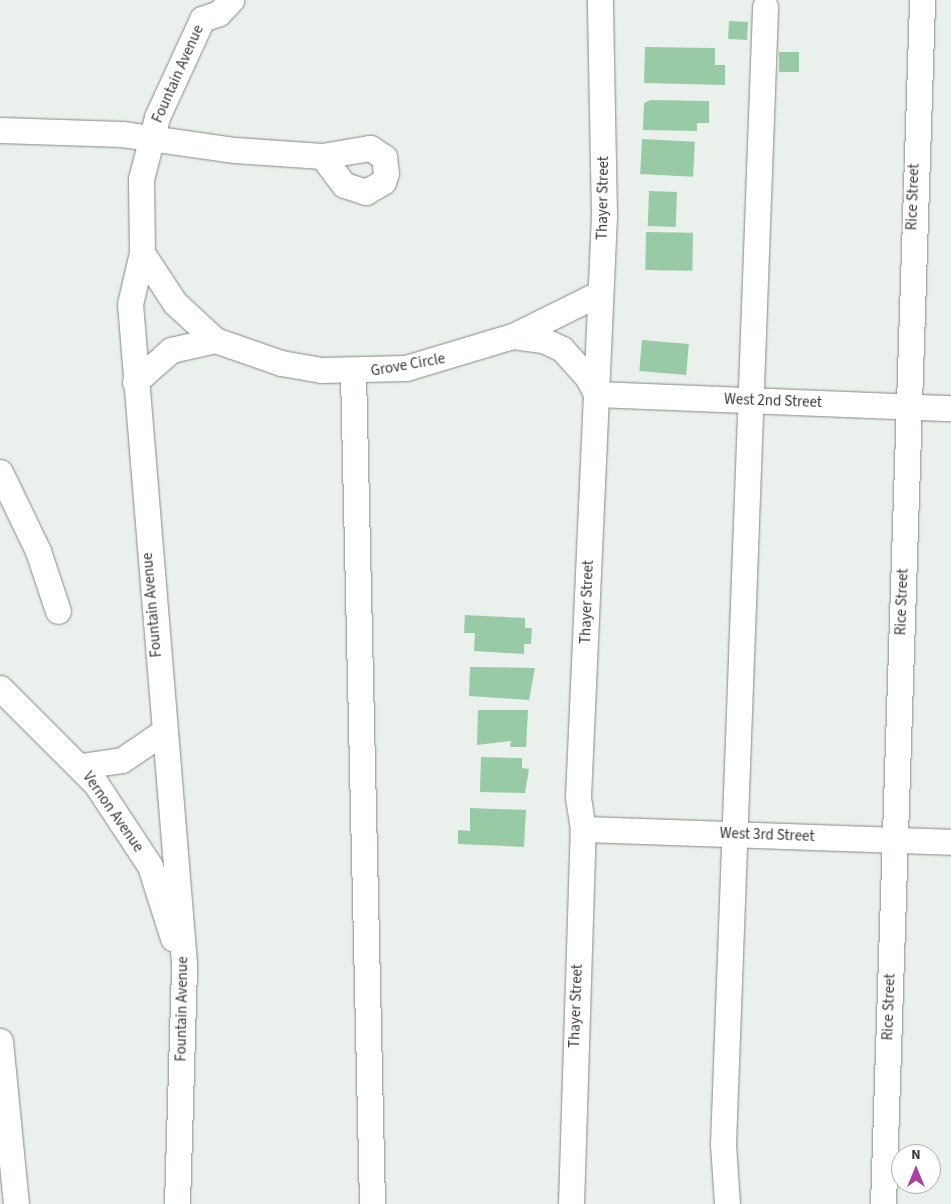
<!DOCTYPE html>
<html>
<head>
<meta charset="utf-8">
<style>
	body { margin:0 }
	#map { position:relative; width:951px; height:1204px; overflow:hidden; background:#eaf1ec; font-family:"Source Sans 3",sans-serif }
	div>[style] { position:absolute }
	.building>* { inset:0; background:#98caa5; transform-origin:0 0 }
	.roads { filter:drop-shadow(0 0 1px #838984) drop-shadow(0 0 1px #838984) }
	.minor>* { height:25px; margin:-12.5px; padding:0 12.5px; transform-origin:12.5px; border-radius:12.5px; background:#fff }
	span { translate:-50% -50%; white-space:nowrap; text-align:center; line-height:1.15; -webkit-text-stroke:5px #fff; paint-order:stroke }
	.street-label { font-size:15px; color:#353735 }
	.north { position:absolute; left:891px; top:1144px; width:50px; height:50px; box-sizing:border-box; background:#fff; border:1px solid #aeafae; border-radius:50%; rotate:0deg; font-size:14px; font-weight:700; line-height:20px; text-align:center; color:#353735 }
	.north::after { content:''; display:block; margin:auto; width:18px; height:22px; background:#a941a4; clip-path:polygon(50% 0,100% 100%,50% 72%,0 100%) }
</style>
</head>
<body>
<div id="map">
	<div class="building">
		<i style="left:729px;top:21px;width:19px;height:18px;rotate:3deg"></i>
		<i style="clip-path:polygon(645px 47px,715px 48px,715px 65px,725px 65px,725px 85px,644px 83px)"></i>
		<i style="left:779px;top:52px;width:20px;height:20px"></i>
		<i style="clip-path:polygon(651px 100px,709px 101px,709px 123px,697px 123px,697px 131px,643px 130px,644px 103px)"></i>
		<i style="left:642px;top:139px;width:53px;height:35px;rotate:3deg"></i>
		<i style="left:649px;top:191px;width:28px;height:35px;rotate:2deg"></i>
		<i style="left:646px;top:232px;width:47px;height:38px;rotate:1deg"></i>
		<i style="left:642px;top:340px;width:47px;height:31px;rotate:5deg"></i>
		<i style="clip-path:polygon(465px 615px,525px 618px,525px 628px,532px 628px,531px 644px,524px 644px,524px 654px,474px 651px,475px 633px,464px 633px)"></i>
		<i style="clip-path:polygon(470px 667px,535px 668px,529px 700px,469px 696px)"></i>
		<i style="clip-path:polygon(478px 710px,528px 710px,526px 747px,510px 747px,511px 741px,477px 745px)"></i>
		<i style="clip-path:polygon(481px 757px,522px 758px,522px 768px,529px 769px,525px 793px,480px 792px)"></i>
		<i style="clip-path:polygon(470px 808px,526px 810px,524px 847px,458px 844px,458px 830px,470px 831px)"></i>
	</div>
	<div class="roads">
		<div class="minor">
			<i style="left:0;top:130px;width:122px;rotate:1.9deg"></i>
			<i style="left:122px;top:134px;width:114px;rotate:8.1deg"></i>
			<i style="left:235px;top:150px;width:87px;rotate:3.9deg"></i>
			<i style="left:370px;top:148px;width:17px;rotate:33deg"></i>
			<i style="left:384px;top:157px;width:16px;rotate:83deg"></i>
			<i style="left:386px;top:173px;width:9px;rotate:108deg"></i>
			<i style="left:383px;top:182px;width:20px;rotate:150deg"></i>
			<i style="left:366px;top:192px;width:23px;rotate:-162deg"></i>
			<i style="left:344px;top:185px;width:36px;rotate:-127deg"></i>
			<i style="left:322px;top:156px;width:49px;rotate:-9.5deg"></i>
			<i style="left:142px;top:253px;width:60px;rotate:56.6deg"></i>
			<i style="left:175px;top:303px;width:54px;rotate:42.8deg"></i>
			<i style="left:513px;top:336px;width:30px;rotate:8deg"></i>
			<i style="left:543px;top:340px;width:21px;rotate:25deg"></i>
			<i style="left:562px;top:349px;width:39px;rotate:48deg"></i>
			<i style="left:588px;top:378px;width:18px;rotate:63deg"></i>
			<i style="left:596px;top:394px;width:355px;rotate:2.3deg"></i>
			<i style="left:353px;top:373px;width:831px;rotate:88.69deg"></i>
			<i style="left:135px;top:382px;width:48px;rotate:-41.6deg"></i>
			<i style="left:171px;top:350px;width:45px;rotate:-12.8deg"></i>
			<i style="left:215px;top:340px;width:70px;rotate:19.2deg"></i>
			<i style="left:281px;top:363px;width:41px;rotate:9.9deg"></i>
			<i style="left:321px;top:370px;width:85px;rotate:-1.3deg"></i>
			<i style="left:406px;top:368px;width:112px;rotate:-16.7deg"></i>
			<i style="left:513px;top:336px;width:97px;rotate:-26.3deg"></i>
			<i style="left:0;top:472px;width:88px;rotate:64.3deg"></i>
			<i style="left:38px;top:551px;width:63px;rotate:71.6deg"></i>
			<i style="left:0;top:688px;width:136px;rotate:45deg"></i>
			<i style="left:96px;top:784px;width:98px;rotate:56.6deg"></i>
			<i style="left:150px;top:866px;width:76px;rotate:72.3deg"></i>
			<i style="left:81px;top:766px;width:41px;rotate:-8.3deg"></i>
			<i style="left:122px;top:760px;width:50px;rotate:-34.3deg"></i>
			<i style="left:583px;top:829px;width:368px;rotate:2deg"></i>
			<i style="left:0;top:1041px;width:164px;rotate:84.4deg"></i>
			<i style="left:177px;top:1204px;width:241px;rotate:-88.3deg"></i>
			<i style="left:184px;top:963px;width:661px;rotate:-94.68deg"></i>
			<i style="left:130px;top:304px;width:52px;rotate:-76.8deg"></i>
			<i style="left:142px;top:253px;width:74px;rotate:-90.8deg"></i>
			<i style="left:141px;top:179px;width:64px;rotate:-75.5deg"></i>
			<i style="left:157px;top:117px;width:108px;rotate:-65.3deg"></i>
			<i style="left:202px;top:19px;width:18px;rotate:-19deg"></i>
			<i style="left:219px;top:13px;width:18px;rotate:-47deg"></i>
			<i style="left:571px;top:1204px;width:375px;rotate:-88.2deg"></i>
			<i style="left:583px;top:829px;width:32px;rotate:-99deg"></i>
			<i style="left:578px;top:797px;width:582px;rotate:-87.44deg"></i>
			<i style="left:604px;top:216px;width:216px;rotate:-91.1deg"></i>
			<i style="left:727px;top:1204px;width:60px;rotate:-93.8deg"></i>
			<i style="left:723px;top:1144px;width:1138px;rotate:-87.88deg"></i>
			<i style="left:883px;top:1204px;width:1205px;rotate:-88.14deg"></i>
		</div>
	</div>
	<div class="street-label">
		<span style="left:178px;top:74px;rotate:-66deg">Fountain Avenue</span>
		<span style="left:913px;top:197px;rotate:-88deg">Rice Street</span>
		<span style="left:603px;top:198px;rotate:-89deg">Thayer Street</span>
		<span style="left:408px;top:365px;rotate:-10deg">Grove Circle</span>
		<span style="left:773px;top:401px;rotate:2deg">West 2nd Street</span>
		<span style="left:587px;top:602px;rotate:-88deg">Thayer Street</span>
		<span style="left:902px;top:602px;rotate:-88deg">Rice Street</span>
		<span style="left:152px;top:605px;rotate:-95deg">Fountain Avenue</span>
		<span style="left:113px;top:812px;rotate:55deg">Vernon Avenue</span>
		<span style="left:767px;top:835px;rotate:2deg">West 3rd Street</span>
		<span style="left:576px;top:1006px;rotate:-88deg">Thayer Street</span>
		<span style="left:889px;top:1007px;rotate:-88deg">Rice Street</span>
		<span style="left:182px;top:1009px;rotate:-89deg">Fountain Avenue</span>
	</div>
	<div class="north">N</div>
</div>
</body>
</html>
